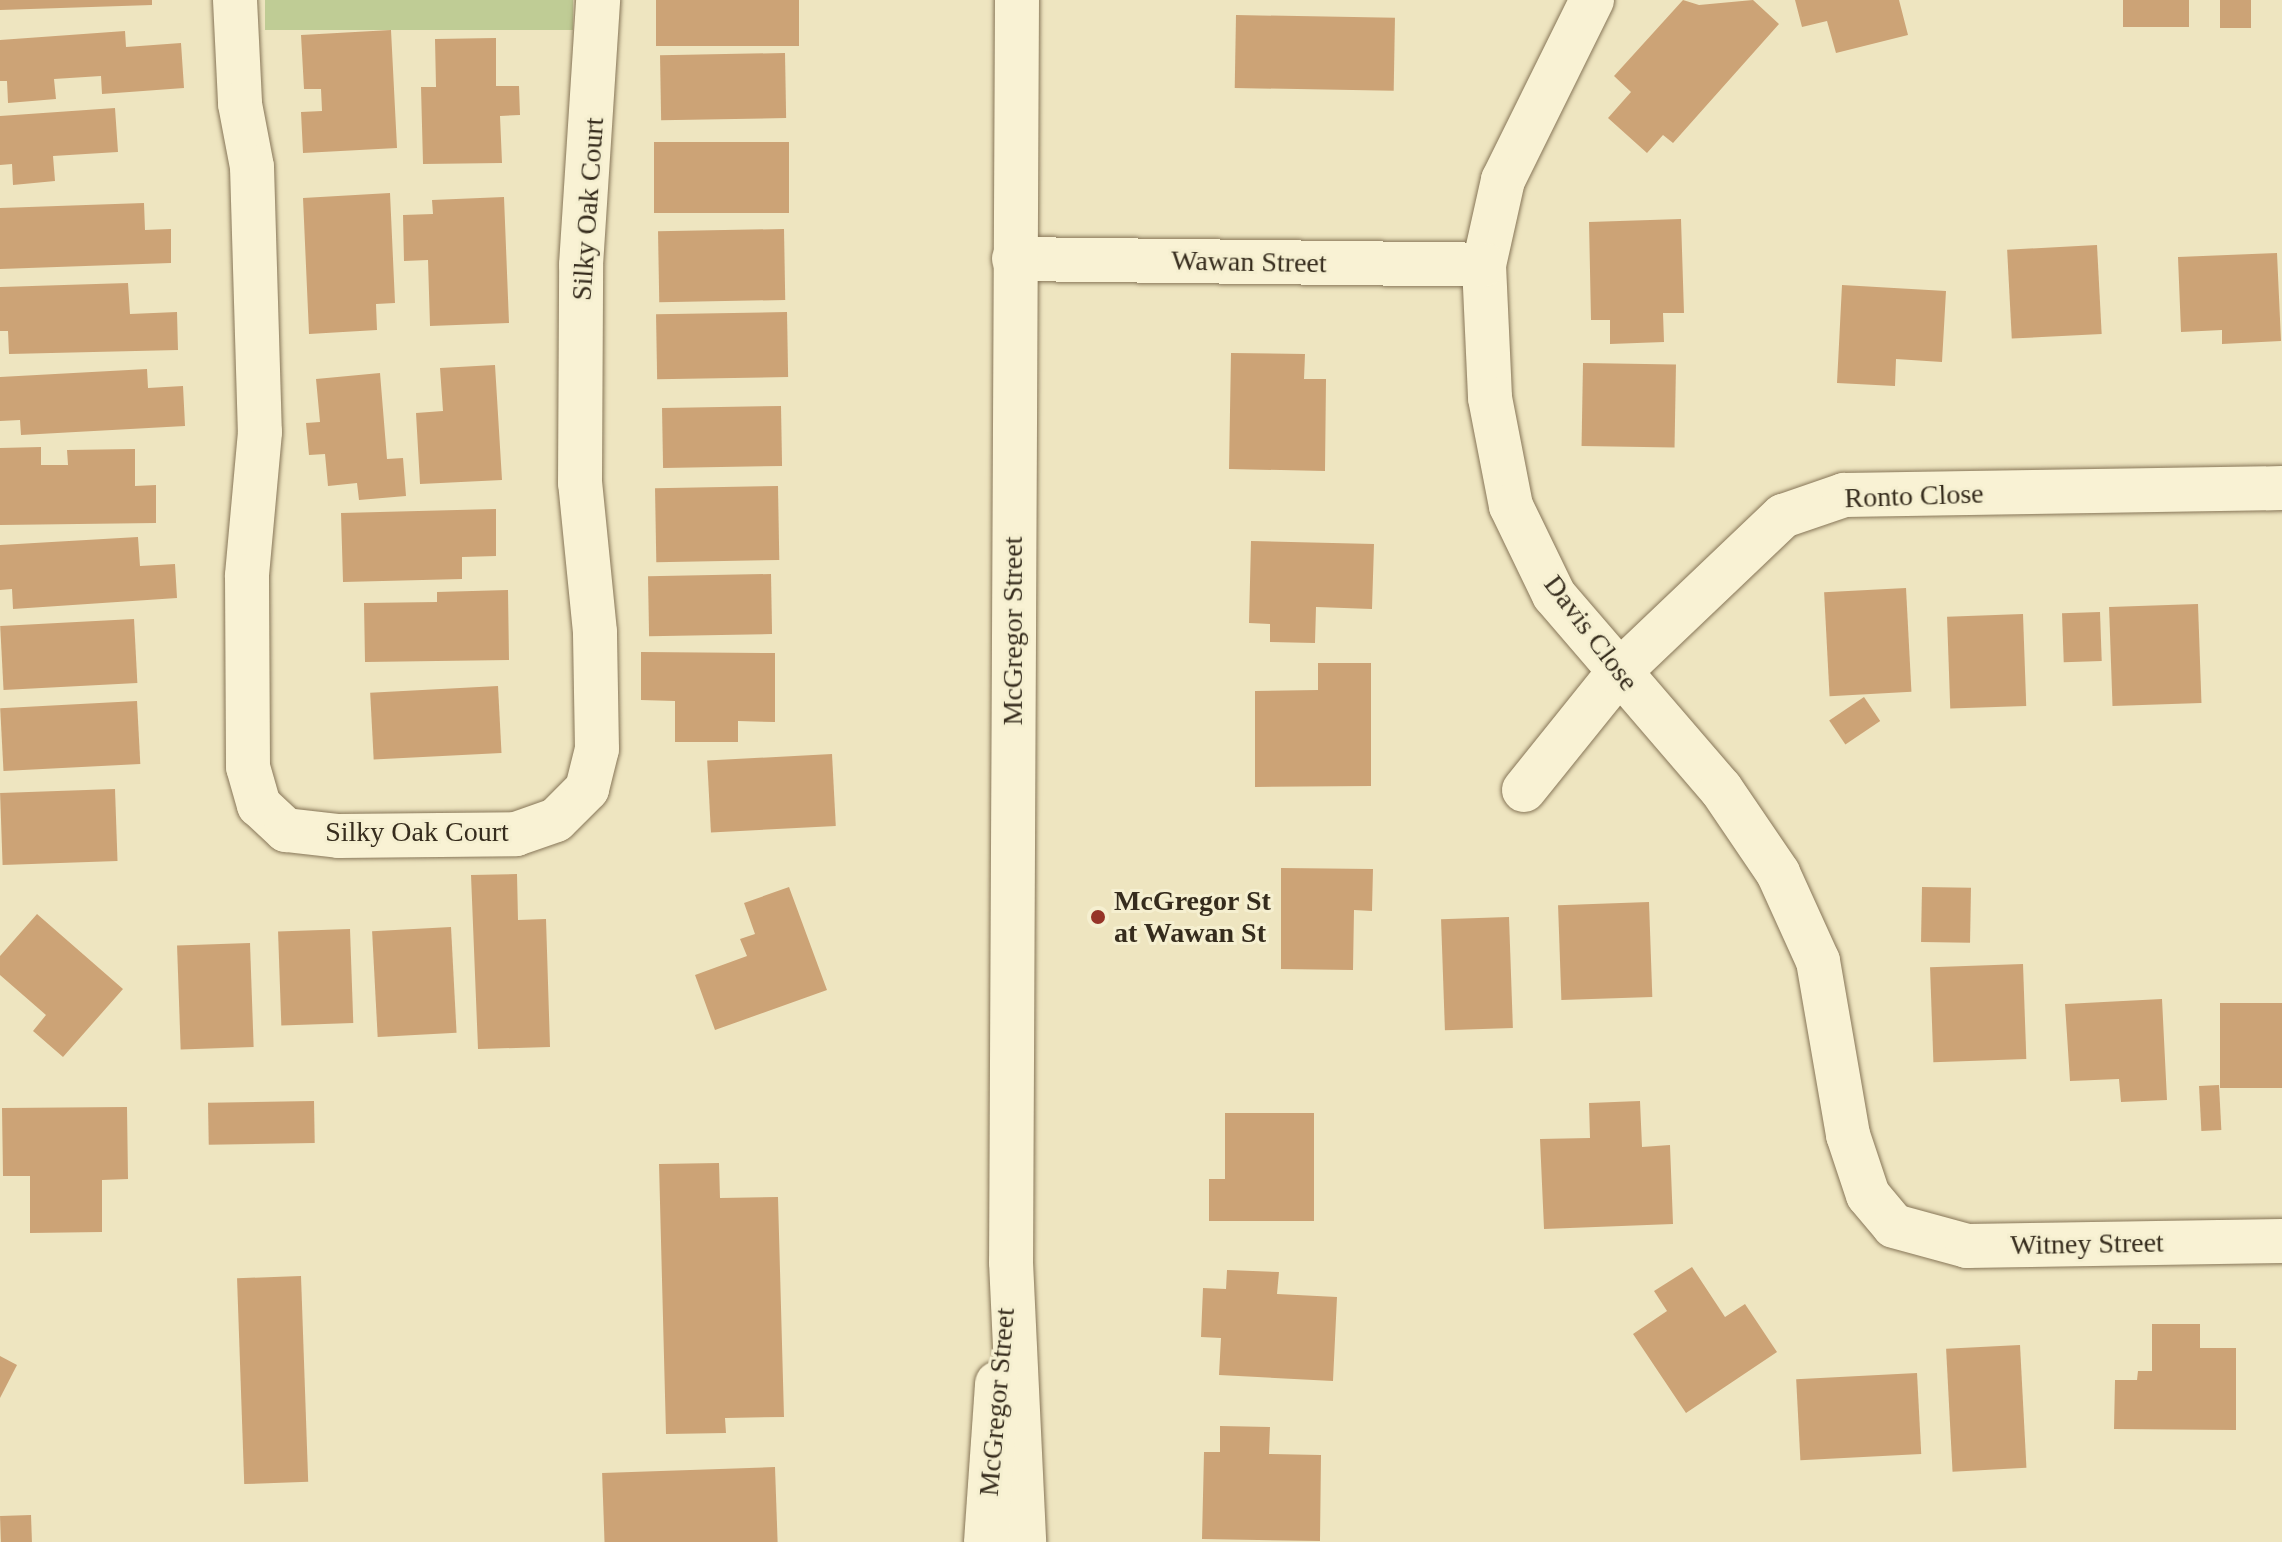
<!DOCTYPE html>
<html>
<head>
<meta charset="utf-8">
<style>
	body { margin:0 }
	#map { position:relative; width:2282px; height:1542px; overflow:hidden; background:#eee5c0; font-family:Georgia,serif }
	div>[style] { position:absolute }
	.green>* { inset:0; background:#bfcc95; transform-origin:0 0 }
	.building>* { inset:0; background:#cca376; transform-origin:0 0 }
	.roads { filter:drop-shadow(0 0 2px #877658) drop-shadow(0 0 2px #877658) }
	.street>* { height:44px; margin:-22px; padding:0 22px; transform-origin:22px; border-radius:22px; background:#f9f2d4 }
	.secondary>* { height:44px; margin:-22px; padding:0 22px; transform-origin:22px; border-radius:22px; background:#f9f2d4 }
	.dots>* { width:22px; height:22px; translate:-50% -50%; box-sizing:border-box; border:4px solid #f5efd0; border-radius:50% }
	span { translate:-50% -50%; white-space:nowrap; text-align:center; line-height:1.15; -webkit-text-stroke:6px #f5efd0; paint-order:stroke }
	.street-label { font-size:28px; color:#362c1d }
	.poi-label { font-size:28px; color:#362c1d; font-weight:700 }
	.left { translate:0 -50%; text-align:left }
</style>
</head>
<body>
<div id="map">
	<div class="green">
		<i style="left:265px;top:0;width:308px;height:30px"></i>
	</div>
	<div class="building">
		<i style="clip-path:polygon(0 0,152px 0,152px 5px,0 10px)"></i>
		<i style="left:656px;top:0;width:143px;height:46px"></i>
		<i style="clip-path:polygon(1683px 0,1699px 5px,1753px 0,1779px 24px,1673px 143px,1663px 135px,1647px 153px,1608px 118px,1631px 92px,1614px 76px)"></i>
		<i style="clip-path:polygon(1795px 0,1899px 0,1908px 35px,1836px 53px,1827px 21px,1802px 27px)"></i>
		<i style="left:2123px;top:0;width:66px;height:27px"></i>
		<i style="left:2220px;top:0;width:31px;height:28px"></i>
		<i style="left:1236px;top:15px;width:159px;height:73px;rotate:1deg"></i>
		<i style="clip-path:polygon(391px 30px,397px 148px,303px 153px,301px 112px,322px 111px,321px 89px,304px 89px,301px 35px)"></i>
		<i style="clip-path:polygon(125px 31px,126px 47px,181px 43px,184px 88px,102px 94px,101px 76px,54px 79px,56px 99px,8px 103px,7px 81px,0 81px,0 40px)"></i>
		<i style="clip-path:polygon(496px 38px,496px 86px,519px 86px,520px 115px,500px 116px,502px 163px,423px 164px,421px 87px,436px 87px,435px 39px)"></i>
		<i style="left:785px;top:53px;width:65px;height:125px;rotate:89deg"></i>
		<i style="clip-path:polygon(115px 108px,118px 152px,53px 156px,55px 181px,13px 185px,12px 164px,0 165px,0 116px)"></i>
		<i style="left:789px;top:142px;width:71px;height:135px;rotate:90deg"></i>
		<i style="clip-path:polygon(390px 193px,395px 303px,376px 304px,377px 330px,309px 334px,303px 198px)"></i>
		<i style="clip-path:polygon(504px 197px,509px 323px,430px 326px,428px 260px,404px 261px,403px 215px,433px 214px,432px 200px)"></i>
		<i style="clip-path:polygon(144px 203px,145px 230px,171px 229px,171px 263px,0 269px,0 208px)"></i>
		<i style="clip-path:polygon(1681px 219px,1684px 313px,1663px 313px,1664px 342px,1610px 344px,1610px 320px,1591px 320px,1589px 222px)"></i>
		<i style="left:784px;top:229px;width:71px;height:126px;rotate:89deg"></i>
		<i style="left:2097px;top:245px;width:89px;height:90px;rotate:87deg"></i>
		<i style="clip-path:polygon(2277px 253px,2281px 341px,2222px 344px,2222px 330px,2181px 332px,2178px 257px)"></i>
		<i style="clip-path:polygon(128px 283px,130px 314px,177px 312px,178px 350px,9px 354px,8px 331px,0 331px,0 287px)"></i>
		<i style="clip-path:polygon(1842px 285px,1946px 291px,1942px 362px,1896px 359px,1895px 386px,1837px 383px)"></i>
		<i style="left:787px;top:312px;width:65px;height:131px;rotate:89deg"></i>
		<i style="clip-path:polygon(1231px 353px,1305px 354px,1304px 379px,1326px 379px,1325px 471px,1229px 469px)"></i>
		<i style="left:1583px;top:363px;width:93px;height:83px;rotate:1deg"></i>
		<i style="clip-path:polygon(495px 365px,502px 480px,420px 484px,416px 413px,443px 411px,440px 368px)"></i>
		<i style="clip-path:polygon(147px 369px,148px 388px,183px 386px,185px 426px,21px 435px,20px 420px,0 421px,0 377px)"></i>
		<i style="clip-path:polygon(380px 373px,387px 459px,403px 458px,406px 496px,359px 500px,357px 483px,328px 486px,325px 454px,309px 455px,306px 423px,320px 422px,316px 379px)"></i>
		<i style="left:781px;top:406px;width:60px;height:119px;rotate:89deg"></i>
		<i style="clip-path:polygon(41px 447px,41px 465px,68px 465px,67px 450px,135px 449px,135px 486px,156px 485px,156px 523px,0 525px,0 448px)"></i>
		<i style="left:778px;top:486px;width:74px;height:123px;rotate:89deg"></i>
		<i style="clip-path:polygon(496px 509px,496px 556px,462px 557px,462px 579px,343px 582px,341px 513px)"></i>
		<i style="clip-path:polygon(138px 537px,140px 566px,175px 564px,177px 598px,13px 609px,12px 589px,0 590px,0 545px)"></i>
		<i style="clip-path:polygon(1251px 541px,1374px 544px,1372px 609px,1316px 607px,1315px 643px,1270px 642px,1270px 624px,1249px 623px)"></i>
		<i style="left:771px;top:574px;width:60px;height:123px;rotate:89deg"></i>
		<i style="left:1906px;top:588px;width:104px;height:82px;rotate:87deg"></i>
		<i style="clip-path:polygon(508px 590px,509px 660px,365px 662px,364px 603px,437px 602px,437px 592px)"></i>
		<i style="left:2198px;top:604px;width:99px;height:89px;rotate:88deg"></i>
		<i style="left:2100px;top:612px;width:49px;height:38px;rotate:88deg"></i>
		<i style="left:2023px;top:614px;width:92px;height:76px;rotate:88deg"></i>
		<i style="left:134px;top:619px;width:64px;height:134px;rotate:87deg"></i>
		<i style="clip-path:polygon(641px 652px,775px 653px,775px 722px,738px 721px,738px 742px,675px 742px,675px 701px,641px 700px)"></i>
		<i style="clip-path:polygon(1318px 663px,1371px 663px,1371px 786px,1255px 787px,1255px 691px,1318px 690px)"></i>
		<i style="left:498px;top:686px;width:67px;height:128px;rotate:87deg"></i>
		<i style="left:1864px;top:697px;width:29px;height:42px;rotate:56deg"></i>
		<i style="left:137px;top:701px;width:63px;height:137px;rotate:87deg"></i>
		<i style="left:832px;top:754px;width:72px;height:125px;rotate:87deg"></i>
		<i style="left:115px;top:789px;width:72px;height:115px;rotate:88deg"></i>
		<i style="clip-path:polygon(1281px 868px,1373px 869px,1372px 911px,1354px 910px,1353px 970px,1281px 969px)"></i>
		<i style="clip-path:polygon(517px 874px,518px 920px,546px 919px,550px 1047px,478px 1049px,471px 875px)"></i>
		<i style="clip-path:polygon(789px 887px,827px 990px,715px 1030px,695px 975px,747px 956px,740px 939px,755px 934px,744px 903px)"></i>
		<i style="left:1922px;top:887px;width:49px;height:55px;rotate:1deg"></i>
		<i style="left:1649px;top:902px;width:95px;height:91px;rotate:88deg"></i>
		<i style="clip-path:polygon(37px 914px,123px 989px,63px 1057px,33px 1031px,46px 1015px,0 975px,0 956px)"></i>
		<i style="left:1509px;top:917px;width:111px;height:68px;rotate:88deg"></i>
		<i style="left:451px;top:927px;width:106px;height:79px;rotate:87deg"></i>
		<i style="left:350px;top:929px;width:94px;height:72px;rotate:88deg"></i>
		<i style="left:250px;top:943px;width:104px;height:73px;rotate:88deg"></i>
		<i style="left:2023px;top:964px;width:95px;height:93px;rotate:88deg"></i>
		<i style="clip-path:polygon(2162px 999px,2167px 1100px,2121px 1102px,2119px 1079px,2070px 1081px,2065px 1004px)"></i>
		<i style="left:2282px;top:1003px;width:85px;height:62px;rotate:90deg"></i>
		<i style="left:2219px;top:1085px;width:45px;height:20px;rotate:87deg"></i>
		<i style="left:314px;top:1101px;width:42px;height:106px;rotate:89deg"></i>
		<i style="clip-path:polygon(1640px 1101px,1642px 1147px,1670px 1145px,1673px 1224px,1544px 1229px,1540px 1139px,1590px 1138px,1589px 1103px)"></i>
		<i style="clip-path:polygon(127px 1107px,128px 1179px,102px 1180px,102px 1232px,30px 1233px,30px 1176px,3px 1176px,2px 1108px)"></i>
		<i style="clip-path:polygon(1225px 1113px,1314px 1113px,1314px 1221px,1209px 1221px,1209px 1179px,1225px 1179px)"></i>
		<i style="clip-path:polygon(719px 1163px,720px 1198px,778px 1197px,784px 1417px,725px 1418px,726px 1433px,666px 1434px,659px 1164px)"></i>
		<i style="clip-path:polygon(1692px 1267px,1725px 1317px,1745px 1304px,1777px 1352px,1686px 1413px,1633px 1334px,1667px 1311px,1654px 1291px)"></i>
		<i style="clip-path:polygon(1227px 1270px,1279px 1272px,1277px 1294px,1337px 1297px,1333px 1381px,1219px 1375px,1221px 1338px,1201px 1337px,1203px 1288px,1226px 1289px)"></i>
		<i style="left:301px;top:1276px;width:206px;height:64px;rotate:88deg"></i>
		<i style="clip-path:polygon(2152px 1324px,2200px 1324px,2200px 1348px,2236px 1348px,2236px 1430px,2114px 1429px,2115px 1380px,2137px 1380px,2138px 1371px,2152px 1371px)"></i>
		<i style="left:2020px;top:1345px;width:123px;height:74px;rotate:87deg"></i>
		<i style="clip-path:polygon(0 1356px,17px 1365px,0 1398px)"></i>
		<i style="left:1917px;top:1373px;width:81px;height:121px;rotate:87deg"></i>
		<i style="clip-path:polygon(1220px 1426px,1270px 1427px,1269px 1454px,1321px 1455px,1320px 1541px,1202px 1539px,1204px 1452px,1220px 1452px)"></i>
		<i style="left:775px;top:1467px;width:75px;height:173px;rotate:88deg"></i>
		<i style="left:31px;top:1515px;width:27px;height:31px;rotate:88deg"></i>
	</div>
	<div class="roads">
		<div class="street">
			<i style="left:235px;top:0;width:104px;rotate:87.2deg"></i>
			<i style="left:240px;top:104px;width:64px;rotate:79.2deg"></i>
			<i style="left:252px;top:167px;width:265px;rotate:88.3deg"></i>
			<i style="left:260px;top:432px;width:145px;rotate:95.2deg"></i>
			<i style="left:247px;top:576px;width:191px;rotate:89.7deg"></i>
			<i style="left:248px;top:767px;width:40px;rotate:74deg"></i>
			<i style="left:259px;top:805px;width:37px;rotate:43deg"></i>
			<i style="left:286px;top:830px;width:53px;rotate:6.5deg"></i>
			<i style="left:339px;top:836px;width:177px;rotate:-0.6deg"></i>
			<i style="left:516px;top:834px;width:42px;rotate:-19.3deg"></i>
			<i style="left:556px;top:820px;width:44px;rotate:-45deg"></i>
			<i style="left:587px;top:789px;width:41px;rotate:-76deg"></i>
			<i style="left:597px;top:749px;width:117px;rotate:-91deg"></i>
			<i style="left:595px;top:632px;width:150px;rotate:-95.7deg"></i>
			<i style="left:580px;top:483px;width:218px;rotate:-89.7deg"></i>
			<i style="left:581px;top:265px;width:266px;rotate:-86.3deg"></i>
			<i style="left:1592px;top:0;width:201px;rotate:116.3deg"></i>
			<i style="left:1503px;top:180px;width:87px;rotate:102.6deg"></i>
			<i style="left:1484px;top:265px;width:133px;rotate:87.4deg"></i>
			<i style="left:1490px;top:398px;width:110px;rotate:79deg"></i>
			<i style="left:1511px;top:506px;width:99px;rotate:64.2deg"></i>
			<i style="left:1554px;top:595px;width:256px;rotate:49.3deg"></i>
			<i style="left:1721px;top:789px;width:102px;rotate:55.8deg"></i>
			<i style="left:1778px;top:873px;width:97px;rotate:65.6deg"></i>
			<i style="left:1818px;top:961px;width:177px;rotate:80.2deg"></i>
			<i style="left:1848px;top:1135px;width:63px;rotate:71.6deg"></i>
			<i style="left:1868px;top:1195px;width:40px;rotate:50deg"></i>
			<i style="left:1894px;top:1226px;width:76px;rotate:15.3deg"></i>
			<i style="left:1967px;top:1246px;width:315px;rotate:-0.9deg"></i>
			<i style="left:1014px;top:259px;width:470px;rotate:0.7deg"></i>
			<i style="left:1524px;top:790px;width:150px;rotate:-51.2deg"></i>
			<i style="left:1618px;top:673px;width:228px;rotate:-43.6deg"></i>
			<i style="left:1783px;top:516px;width:65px;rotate:-19deg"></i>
			<i style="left:1844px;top:495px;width:438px;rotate:-0.9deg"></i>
		</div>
		<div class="secondary">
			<i style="left:1017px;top:0;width:1262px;rotate:90.27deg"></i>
			<i style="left:1011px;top:1262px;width:280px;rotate:87.3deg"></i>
			<i style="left:986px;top:1542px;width:159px;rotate:-86deg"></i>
		</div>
	</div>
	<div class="dots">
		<i style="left:1098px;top:917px;background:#963428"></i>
	</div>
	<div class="street-label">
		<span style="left:588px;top:209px;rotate:-86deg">Silky Oak Court</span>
		<span style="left:1249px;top:262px;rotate:1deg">Wawan Street</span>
		<span style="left:1914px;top:496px;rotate:-2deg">Ronto Close</span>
		<span style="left:1013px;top:631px;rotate:-90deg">McGregor Street</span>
		<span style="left:1591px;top:633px;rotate:53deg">Davis Close</span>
		<span style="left:417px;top:832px">Silky Oak Court</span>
		<span style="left:2087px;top:1244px;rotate:-1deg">Witney Street</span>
		<span style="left:997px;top:1402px;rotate:-85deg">McGregor Street</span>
	</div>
	<div class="poi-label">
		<span class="left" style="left:1114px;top:917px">McGregor St<br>at Wawan St</span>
	</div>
</div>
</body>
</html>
